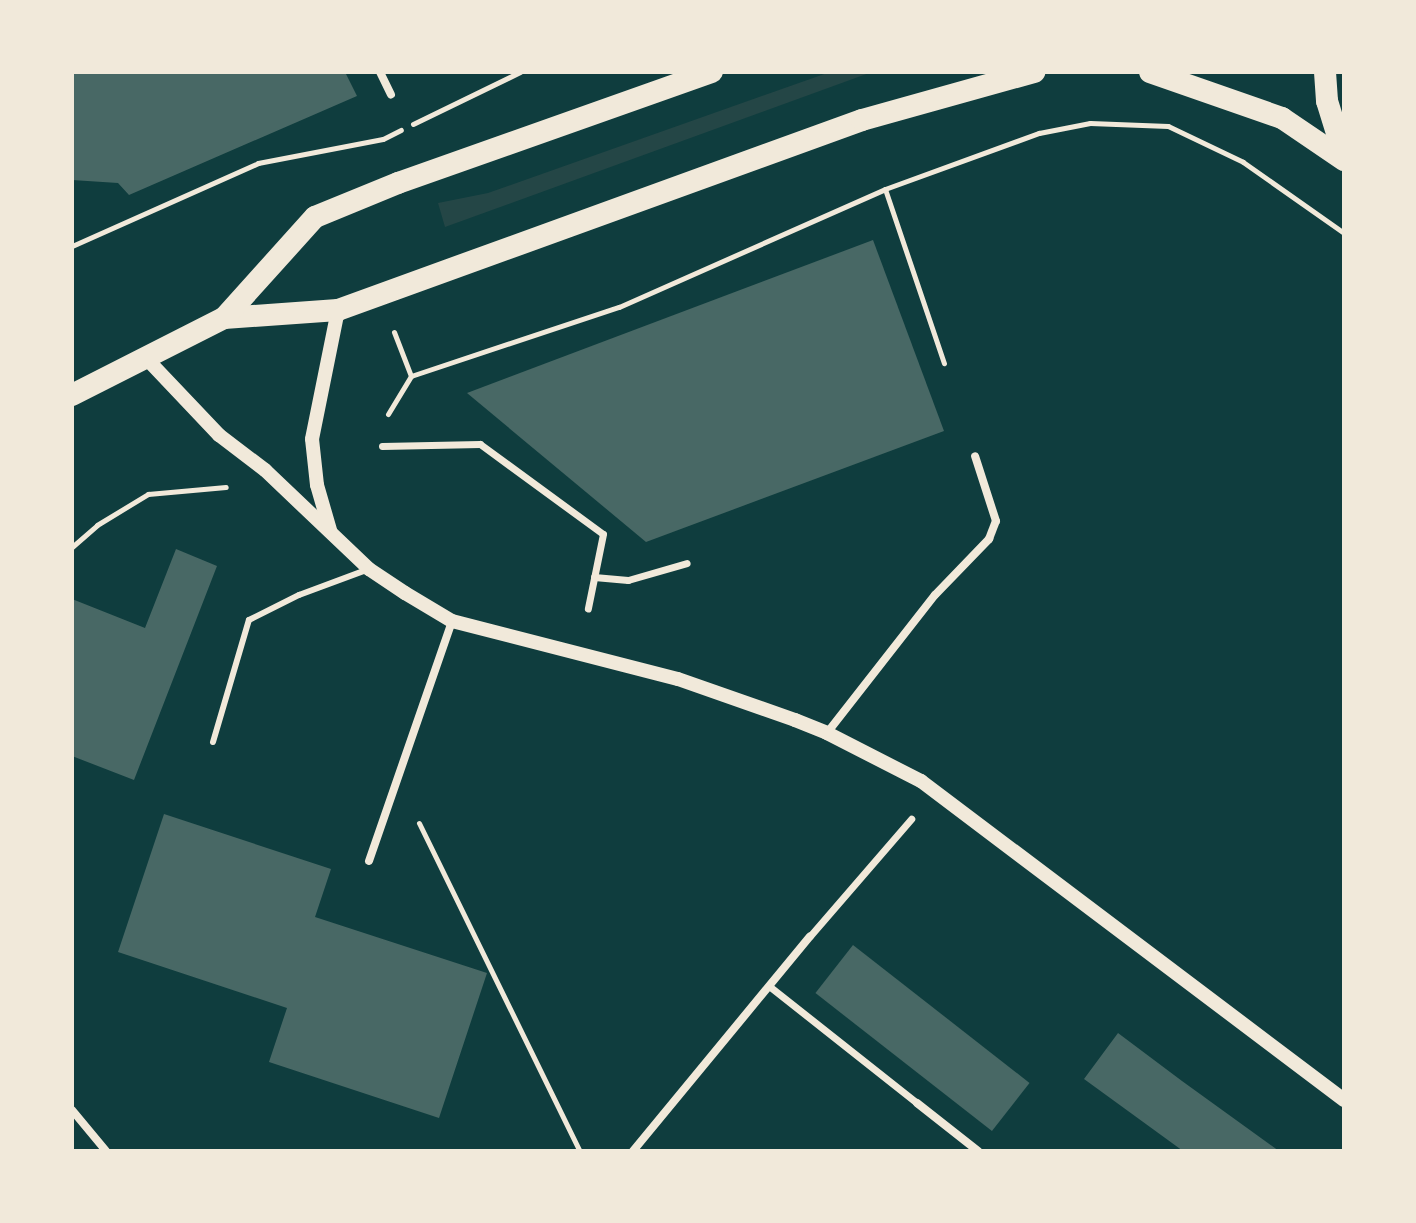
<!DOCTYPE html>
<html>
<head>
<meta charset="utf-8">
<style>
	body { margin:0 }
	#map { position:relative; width:1416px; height:1223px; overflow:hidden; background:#0f3d3e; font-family:"DM Sans",sans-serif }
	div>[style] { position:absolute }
	.green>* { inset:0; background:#244646 }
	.building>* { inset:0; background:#486865; transform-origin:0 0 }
	.path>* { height:5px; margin:-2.5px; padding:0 2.5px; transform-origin:2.5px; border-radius:2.5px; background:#f1e9da }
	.service>* { height:6px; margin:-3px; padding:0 3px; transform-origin:3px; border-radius:3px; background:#f1e9da }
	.pedestrian>* { height:7px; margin:-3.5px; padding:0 3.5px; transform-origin:3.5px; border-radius:3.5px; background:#f1e9da }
	.minor>* { height:8px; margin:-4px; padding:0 4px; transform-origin:4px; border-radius:4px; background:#f1e9da }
	.tertiary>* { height:14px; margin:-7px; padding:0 7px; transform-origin:7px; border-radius:7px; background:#f1e9da }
	.trunk>* { height:22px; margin:-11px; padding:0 11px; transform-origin:11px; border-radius:11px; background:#f1e9da }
	span { translate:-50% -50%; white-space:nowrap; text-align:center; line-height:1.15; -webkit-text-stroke:7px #f1e9da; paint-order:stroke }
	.frame { position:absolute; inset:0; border:74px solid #f1e9da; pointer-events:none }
</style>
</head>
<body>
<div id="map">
	<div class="green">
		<i style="clip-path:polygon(830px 72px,872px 72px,445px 227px,438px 203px,488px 193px)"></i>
	</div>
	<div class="building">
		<i style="clip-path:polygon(72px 72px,345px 72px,357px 96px,129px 195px,118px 183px,72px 180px)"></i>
		<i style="clip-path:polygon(873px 240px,944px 431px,646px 542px,467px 393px)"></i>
		<i style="clip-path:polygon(176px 549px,217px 566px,134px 780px,72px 756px,72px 599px,145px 628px)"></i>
		<i style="clip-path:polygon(164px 814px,331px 869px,315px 917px,487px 973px,439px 1118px,269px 1062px,287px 1008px,118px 952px)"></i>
		<i style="left:853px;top:945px;width:224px;height:61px;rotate:38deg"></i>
		<i style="clip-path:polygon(1118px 1033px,1182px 1081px,1279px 1151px,1183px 1151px,1084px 1079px)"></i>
	</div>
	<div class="path">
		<i style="left:413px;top:124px;width:119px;rotate:-25.9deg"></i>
		<i style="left:885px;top:189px;width:184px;rotate:71.3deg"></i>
		<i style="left:72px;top:246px;width:204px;rotate:-24deg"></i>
		<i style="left:258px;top:163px;width:127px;rotate:-10.9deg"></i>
		<i style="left:383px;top:139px;width:20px;rotate:-27deg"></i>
		<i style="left:394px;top:332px;width:47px;rotate:68.9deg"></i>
		<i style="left:388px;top:414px;width:44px;rotate:-58.8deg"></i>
		<i style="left:411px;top:376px;width:219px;rotate:-18.4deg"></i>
		<i style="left:619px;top:307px;width:291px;rotate:-23.9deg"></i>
		<i style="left:885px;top:189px;width:164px;rotate:-20deg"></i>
		<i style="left:1039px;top:133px;width:52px;rotate:-11.1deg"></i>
		<i style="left:1090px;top:123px;width:78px;rotate:2.2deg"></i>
		<i style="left:1168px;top:126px;width:83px;rotate:25.6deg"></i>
		<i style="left:1243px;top:162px;width:123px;rotate:35.1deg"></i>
		<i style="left:72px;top:547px;width:33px;rotate:-41deg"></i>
		<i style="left:97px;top:525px;width:60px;rotate:-31.3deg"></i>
		<i style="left:148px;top:494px;width:78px;rotate:-5.1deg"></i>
		<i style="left:419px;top:823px;width:365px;rotate:63.9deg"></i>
	</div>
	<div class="service">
		<i style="left:213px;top:742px;width:127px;rotate:-73.6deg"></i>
		<i style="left:249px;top:620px;width:56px;rotate:-26.6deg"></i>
		<i style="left:299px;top:595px;width:75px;rotate:-20.4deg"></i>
	</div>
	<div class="pedestrian">
		<i style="left:382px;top:446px;width:98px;rotate:-1.2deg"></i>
		<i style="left:480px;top:444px;width:152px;rotate:36.2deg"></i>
		<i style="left:603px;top:534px;width:76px;rotate:101.5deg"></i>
		<i style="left:594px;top:577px;width:34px;rotate:5deg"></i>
		<i style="left:628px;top:580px;width:61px;rotate:-16.1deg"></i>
		<i style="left:810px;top:936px;width:155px;rotate:-49.2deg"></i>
		<i style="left:769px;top:986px;width:189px;rotate:38.3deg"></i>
	</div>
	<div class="minor">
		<i style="left:380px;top:72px;width:25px;rotate:64deg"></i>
		<i style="left:827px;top:733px;width:175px;rotate:-52deg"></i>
		<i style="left:935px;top:595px;width:78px;rotate:-46deg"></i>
		<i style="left:989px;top:539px;width:19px;rotate:-69deg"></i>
		<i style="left:996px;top:521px;width:68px;rotate:-107.9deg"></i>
		<i style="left:369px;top:861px;width:254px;rotate:-70.9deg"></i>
		<i style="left:917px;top:1103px;width:78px;rotate:38.2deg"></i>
		<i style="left:72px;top:1110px;width:53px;rotate:50.3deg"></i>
		<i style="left:633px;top:1151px;width:278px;rotate:-50.5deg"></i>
	</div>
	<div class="tertiary">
		<i style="left:145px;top:357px;width:108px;rotate:46.5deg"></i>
		<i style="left:219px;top:435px;width:58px;rotate:37.3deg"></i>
		<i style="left:265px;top:470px;width:144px;rotate:43.6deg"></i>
		<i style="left:369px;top:569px;width:43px;rotate:33.7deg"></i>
		<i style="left:405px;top:593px;width:55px;rotate:30.8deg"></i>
		<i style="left:452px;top:621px;width:233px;rotate:14.4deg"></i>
		<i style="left:678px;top:679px;width:124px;rotate:19.3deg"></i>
		<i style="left:795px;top:720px;width:35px;rotate:22deg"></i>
		<i style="left:827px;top:733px;width:106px;rotate:27.1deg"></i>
		<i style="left:921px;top:781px;width:530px;rotate:37.02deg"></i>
		<i style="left:330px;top:530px;width:47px;rotate:-106.1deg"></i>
		<i style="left:317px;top:485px;width:46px;rotate:-96.2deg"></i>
		<i style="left:312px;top:439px;width:132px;rotate:-78.6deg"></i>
	</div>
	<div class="trunk">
		<i style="left:1150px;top:72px;width:140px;rotate:19.2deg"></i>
		<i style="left:1282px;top:118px;width:75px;rotate:34.1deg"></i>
		<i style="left:1325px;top:72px;width:29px;rotate:86deg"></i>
		<i style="left:1327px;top:101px;width:58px;rotate:72.8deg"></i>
		<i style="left:224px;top:318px;width:114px;rotate:-4deg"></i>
		<i style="left:338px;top:310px;width:557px;rotate:-19.93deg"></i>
		<i style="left:862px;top:120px;width:179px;rotate:-15.6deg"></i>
		<i style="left:72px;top:395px;width:170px;rotate:-26.9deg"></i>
		<i style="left:224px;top:318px;width:136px;rotate:-48deg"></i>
		<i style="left:315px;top:217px;width:90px;rotate:-22.3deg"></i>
		<i style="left:398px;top:183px;width:333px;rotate:-19.5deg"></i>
	</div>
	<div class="frame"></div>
</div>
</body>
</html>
